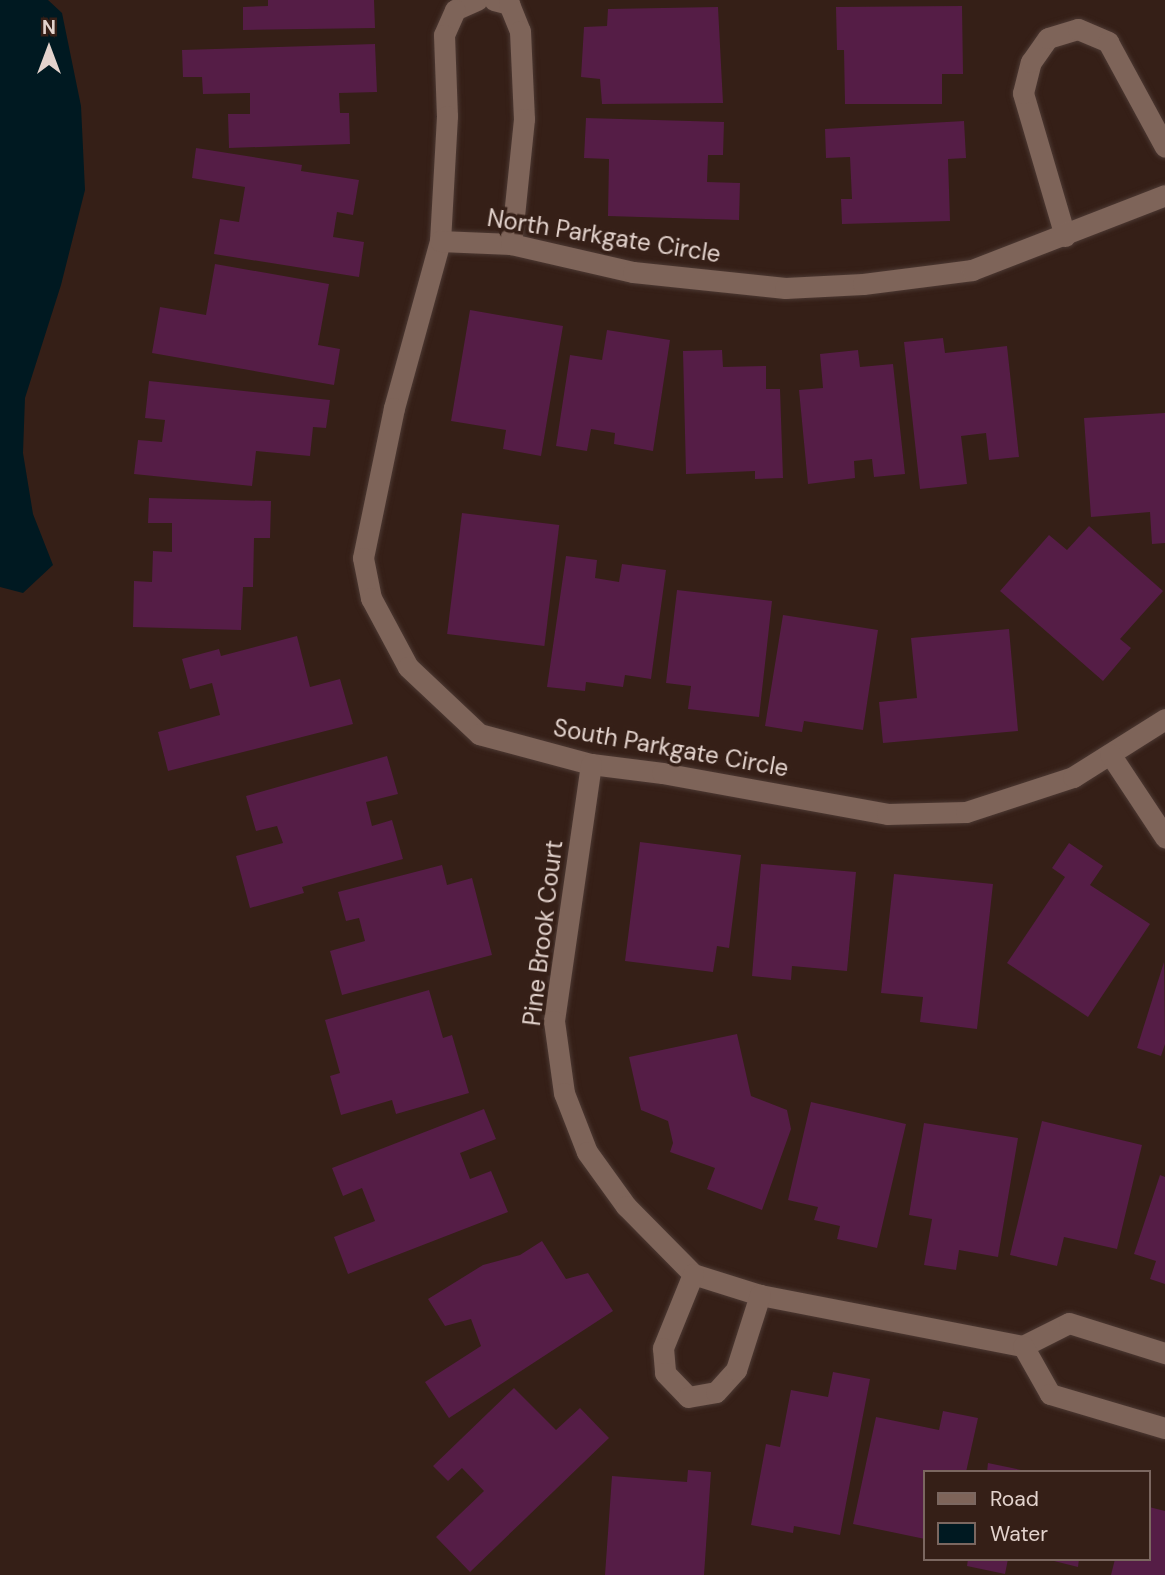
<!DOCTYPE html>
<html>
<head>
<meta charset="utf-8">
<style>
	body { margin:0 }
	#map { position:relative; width:1165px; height:1575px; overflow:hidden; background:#351f17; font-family:"DM Sans",sans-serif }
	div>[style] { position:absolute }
	.water>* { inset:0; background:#001921 }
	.building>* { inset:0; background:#551d46; transform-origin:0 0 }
	.roads { filter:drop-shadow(0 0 2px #4c3933) drop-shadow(0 0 2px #4c3933) }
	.street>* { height:21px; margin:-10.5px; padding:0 10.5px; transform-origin:10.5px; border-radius:10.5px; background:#7e6459 }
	span { translate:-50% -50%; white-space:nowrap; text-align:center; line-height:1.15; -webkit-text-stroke:7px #351f17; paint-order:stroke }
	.street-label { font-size:24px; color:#e3d3cd }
	.legend { position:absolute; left:923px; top:1470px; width:228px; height:91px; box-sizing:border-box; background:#351f17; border:2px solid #7b6760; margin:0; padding:9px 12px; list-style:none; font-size:21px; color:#e3d3cd }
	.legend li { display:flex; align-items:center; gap:14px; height:35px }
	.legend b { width:35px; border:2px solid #7b6760 }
	.north { position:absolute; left:14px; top:14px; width:70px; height:70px; -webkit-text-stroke:5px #351f17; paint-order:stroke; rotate:0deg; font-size:19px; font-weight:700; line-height:28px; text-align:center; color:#e3d3cd }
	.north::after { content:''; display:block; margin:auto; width:24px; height:32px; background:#e3d3cd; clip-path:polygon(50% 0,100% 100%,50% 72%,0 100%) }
</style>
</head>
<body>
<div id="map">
	<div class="water">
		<i style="clip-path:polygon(0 0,48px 0,62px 13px,81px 106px,85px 190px,61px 285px,25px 398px,23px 453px,33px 514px,53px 565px,23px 593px,0 587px)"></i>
	</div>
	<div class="building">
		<i style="clip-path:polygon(268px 0,374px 0,375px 28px,243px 30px,243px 7px,268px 6px)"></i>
		<i style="clip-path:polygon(962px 6px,963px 74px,942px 74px,942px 104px,845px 104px,844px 50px,837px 50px,836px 7px)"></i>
		<i style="clip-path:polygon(718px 7px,723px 103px,602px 104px,600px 79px,581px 77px,584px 27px,607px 26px,608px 9px)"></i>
		<i style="clip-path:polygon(375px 44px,377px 92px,339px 93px,340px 113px,349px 113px,350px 144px,229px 148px,228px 114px,250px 114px,250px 93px,203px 94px,202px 77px,183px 77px,182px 50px)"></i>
		<i style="clip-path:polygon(586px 118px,724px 122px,723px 155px,708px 155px,707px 182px,740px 183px,739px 220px,608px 216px,609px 159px,584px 158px)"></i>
		<i style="clip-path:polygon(964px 121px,966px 158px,948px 159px,950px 221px,842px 224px,841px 199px,852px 199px,850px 157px,826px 158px,825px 129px)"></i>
		<i style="clip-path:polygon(196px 148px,302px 165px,301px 171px,359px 180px,353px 215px,337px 212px,333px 237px,364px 242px,359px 277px,214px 254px,220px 219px,239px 222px,245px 187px,192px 178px)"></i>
		<i style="clip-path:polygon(215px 264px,329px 284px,318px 345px,340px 349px,334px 385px,152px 353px,160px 307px,206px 315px)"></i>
		<i style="clip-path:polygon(470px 310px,563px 326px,541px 456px,503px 449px,506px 430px,451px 421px)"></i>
		<i style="clip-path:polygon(607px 330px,670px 340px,653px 451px,614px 444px,615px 433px,591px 429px,587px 451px,556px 446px,570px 355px,602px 360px)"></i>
		<i style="clip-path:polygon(943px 338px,945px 353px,1007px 346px,1019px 457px,989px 460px,986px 433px,961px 436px,967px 484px,920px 489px,904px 342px)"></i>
		<i style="clip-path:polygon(722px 350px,723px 367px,766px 366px,766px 389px,780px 389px,783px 478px,755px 479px,755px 471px,686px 474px,683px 351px)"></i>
		<i style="clip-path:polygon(858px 350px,860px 367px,893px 364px,905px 474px,874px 477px,872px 459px,854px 461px,855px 478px,808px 484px,799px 390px,823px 388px,820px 354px)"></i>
		<i style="clip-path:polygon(149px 381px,330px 400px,326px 428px,313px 427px,310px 456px,256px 451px,252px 486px,134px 474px,138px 440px,162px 442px,165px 420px,145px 418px)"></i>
		<i style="clip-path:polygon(1165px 413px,1165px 543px,1152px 544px,1150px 512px,1091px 517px,1084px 418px)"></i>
		<i style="clip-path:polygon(149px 498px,271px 501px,270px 538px,254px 538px,253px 587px,243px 587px,241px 630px,133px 627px,134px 581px,152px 582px,153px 551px,172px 552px,172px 523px,148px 523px)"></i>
		<i style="left:462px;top:513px;width:98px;height:122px;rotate:7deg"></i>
		<i style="clip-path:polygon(1089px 526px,1163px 591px,1120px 639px,1131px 648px,1103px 681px,1000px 591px,1049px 535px,1067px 550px)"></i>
		<i style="clip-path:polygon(566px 556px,597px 560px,595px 578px,619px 582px,622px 564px,666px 570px,651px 679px,625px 675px,623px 687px,586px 682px,585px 691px,547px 687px)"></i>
		<i style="clip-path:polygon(677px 590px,772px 601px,759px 717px,688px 709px,691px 686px,666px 683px)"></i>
		<i style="clip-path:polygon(783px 615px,878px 630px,863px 730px,804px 721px,802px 732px,765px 726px)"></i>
		<i style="clip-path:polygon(1009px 629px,1018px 731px,883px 743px,879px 702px,917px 698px,911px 638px)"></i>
		<i style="clip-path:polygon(297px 636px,310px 687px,340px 679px,353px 724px,168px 771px,158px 732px,220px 715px,212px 683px,190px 689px,182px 659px,219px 649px,221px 656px)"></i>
		<i style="clip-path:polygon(387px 756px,398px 794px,366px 802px,372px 826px,392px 820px,403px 859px,302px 887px,304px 893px,250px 908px,236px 856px,283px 843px,277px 826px,256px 831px,246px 796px)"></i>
		<i style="clip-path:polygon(640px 842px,741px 855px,729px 948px,717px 946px,713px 972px,625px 961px)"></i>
		<i style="clip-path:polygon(1069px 843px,1103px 866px,1090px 885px,1150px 924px,1088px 1017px,1007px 963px,1065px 877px,1052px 868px)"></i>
		<i style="clip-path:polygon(761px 864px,856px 872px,847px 971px,792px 966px,791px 980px,752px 976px)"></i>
		<i style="clip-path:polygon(442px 865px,447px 885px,472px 878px,492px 955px,342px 995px,330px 951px,365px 941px,359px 918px,346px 921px,338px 892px)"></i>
		<i style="clip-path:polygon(894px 874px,993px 884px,977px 1029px,920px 1022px,923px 997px,881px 993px)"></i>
		<i style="clip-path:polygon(1164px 962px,1165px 1044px,1161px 1056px,1137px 1048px)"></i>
		<i style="clip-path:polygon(429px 990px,443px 1038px,452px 1035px,469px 1093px,396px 1114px,392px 1100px,341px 1115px,330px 1076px,340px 1073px,325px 1020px)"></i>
		<i style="clip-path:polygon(737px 1034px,751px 1096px,787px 1110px,791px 1129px,762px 1210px,707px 1189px,715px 1168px,670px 1152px,673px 1143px,668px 1121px,641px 1110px,629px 1057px)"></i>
		<i style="clip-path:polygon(811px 1102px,906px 1124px,877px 1248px,837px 1239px,840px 1226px,814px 1220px,818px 1207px,788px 1200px)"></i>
		<i style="clip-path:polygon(484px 1109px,496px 1139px,460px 1153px,470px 1179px,491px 1171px,508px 1212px,348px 1274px,334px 1237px,375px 1221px,362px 1188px,343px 1196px,332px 1168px)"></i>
		<i style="clip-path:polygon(1042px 1121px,1142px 1145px,1117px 1249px,1064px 1237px,1057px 1266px,1010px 1255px)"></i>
		<i style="clip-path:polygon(924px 1123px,1018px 1138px,998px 1257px,959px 1250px,956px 1270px,924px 1265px,932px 1219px,909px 1215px)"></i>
		<i style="clip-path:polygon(1160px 1175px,1165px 1177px,1165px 1284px,1150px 1279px,1156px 1261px,1134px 1254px)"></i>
		<i style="clip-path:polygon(542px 1241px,566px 1279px,588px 1273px,613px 1311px,449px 1418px,425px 1382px,481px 1346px,471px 1319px,445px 1326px,428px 1299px,483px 1265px,520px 1255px)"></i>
		<i style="clip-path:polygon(833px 1372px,870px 1379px,840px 1535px,794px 1526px,793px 1533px,751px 1525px,766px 1444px,780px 1447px,791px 1390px,828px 1397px)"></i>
		<i style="clip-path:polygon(514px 1388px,556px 1430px,580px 1408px,609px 1438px,470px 1572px,436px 1537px,484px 1491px,462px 1468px,448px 1481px,433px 1466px)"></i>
		<i style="clip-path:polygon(943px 1411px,978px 1418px,966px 1472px,925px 1472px,925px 1539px,853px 1524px,876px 1417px,939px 1430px)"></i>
		<i style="clip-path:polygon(988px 1463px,1026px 1471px,1026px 1472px,987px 1472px)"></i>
		<i style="clip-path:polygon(688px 1470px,711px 1472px,704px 1575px,605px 1575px,612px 1476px,687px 1482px)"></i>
		<i style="clip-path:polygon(1149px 1507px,1165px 1511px,1165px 1575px,1111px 1575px,1115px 1559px,1149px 1559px)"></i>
		<i style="clip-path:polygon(968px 1559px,1008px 1559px,1005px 1574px,967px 1566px)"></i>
		<i style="clip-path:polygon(1046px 1559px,1079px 1559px,1078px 1567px)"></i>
	</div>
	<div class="roads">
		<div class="street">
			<i style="left:477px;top:0;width:24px;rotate:156deg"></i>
			<i style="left:455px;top:10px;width:27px;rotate:114deg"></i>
			<i style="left:444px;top:35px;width:81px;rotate:87.9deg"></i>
			<i style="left:447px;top:116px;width:125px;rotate:93.2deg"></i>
			<i style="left:440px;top:241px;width:173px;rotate:105.4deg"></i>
			<i style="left:394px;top:408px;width:153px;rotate:101.7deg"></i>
			<i style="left:363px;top:558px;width:41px;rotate:78.7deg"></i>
			<i style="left:371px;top:598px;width:78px;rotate:61.8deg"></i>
			<i style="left:408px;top:667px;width:98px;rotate:43.3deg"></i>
			<i style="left:479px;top:734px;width:116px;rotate:15deg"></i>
			<i style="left:591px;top:764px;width:72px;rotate:7.2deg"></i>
			<i style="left:662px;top:773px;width:229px;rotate:10.3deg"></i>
			<i style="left:887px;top:814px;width:79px;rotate:-1.5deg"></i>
			<i style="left:966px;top:812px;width:113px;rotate:-18.1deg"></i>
			<i style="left:1073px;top:777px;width:109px;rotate:-32.2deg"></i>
			<i style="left:494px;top:0;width:16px;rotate:15deg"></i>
			<i style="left:509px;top:4px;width:29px;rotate:68deg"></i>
			<i style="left:520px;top:31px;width:88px;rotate:87.4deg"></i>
			<i style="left:524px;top:119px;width:126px;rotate:95.9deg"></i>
			<i style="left:1065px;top:236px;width:149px;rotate:-106.4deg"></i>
			<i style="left:1023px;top:93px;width:32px;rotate:-76deg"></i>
			<i style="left:1031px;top:62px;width:29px;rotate:-55deg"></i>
			<i style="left:1048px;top:38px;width:31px;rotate:-17deg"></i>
			<i style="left:1078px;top:29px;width:33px;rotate:23deg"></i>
			<i style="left:1108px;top:42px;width:119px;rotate:61.5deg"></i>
			<i style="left:440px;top:241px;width:71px;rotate:2.4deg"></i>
			<i style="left:511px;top:244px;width:125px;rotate:12.9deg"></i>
			<i style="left:633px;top:272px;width:153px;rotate:6deg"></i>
			<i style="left:785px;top:288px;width:78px;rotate:-2.9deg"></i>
			<i style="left:863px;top:284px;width:110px;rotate:-7.3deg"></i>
			<i style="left:972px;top:270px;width:207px;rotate:-21.2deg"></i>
			<i style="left:1110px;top:754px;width:100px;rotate:56.5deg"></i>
			<i style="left:591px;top:764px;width:260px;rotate:98.2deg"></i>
			<i style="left:554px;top:1021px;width:73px;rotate:82.1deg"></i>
			<i style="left:564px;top:1093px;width:63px;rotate:68.7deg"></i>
			<i style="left:587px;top:1152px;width:67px;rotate:54.2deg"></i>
			<i style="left:626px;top:1206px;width:95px;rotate:45.4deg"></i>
			<i style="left:693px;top:1274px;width:70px;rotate:17.4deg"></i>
			<i style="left:760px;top:1295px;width:268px;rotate:11deg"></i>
			<i style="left:1023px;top:1346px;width:51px;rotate:-26.6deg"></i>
			<i style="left:1069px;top:1323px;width:101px;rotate:17.4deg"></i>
			<i style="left:693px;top:1274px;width:80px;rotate:112.1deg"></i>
			<i style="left:663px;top:1348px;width:25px;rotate:85deg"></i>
			<i style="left:665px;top:1373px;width:33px;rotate:46deg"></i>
			<i style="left:688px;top:1397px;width:28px;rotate:-10deg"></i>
			<i style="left:716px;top:1392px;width:30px;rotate:-48deg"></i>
			<i style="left:736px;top:1370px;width:79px;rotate:-72.3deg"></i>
			<i style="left:1023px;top:1346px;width:55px;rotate:60.6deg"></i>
			<i style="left:1050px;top:1394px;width:120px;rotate:16.5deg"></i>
		</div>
	</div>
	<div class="street-label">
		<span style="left:604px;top:236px;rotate:9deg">North Parkgate Circle</span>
		<span style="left:671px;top:748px;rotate:10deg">South Parkgate Circle</span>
		<span style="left:543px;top:933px;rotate:-83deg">Pine Brook Court</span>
	</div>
	<ul class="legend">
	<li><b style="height:9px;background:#7e6459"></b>Road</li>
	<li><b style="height:19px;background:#001921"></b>Water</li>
	</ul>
	<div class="north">N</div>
</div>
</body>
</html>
